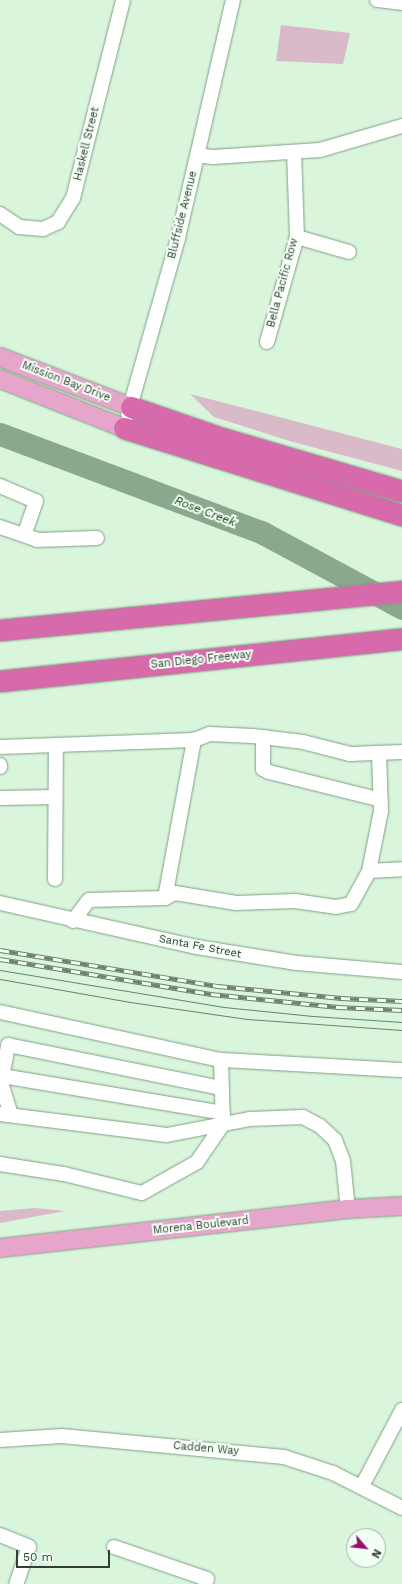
<!DOCTYPE html>
<html>
<head>
<meta charset="utf-8">
<style>
	body { margin:0 }
	#map { position:relative; width:402px; height:1584px; overflow:hidden; background:#d9f6dc; font-family:"Work Sans",sans-serif }
	div>[style] { position:absolute }
	.green>* { inset:0; background:#d8bac9 }
	.river>* { height:23px; margin:-11.5px; padding:0 11.5px; transform-origin:11.5px; border-radius:11.5px; background:#8aa88d }
	.roads { filter:drop-shadow(0 0 1px #839d85) drop-shadow(0 0 1px #839d85) }
	.minor>* { height:14px; margin:-7px; padding:0 7px; transform-origin:7px; border-radius:7px; background:#fff }
	.major>* { height:18px; margin:-9px; padding:0 9px; transform-origin:9px; border-radius:9px; background:#e6a6cc }
	.highway>* { height:21px; margin:-10.5px; padding:0 10.5px; transform-origin:10.5px; border-radius:10.5px; background:#d66aaa }
	.tram>* { height:1px; margin:-0.5px; padding:0 0.5px; transform-origin:0.5px; border-radius:0.5px; background:#6e806f }
	.rail>* { height:4.5px; margin-top:-2.25px; transform-origin:0; background:repeating-linear-gradient(90deg,#f2fef3 0 9px,#6e806f 0 18px); box-sizing:border-box; border-block:1px solid #6e806f }
	span { translate:-50% -50%; white-space:nowrap; text-align:center; line-height:1.15; -webkit-text-stroke:4px #f2fef3; paint-order:stroke }
	.street-label { font-size:11px; color:#333f34 }
	.water-label { font-size:12px; color:#0a3c17; font-style:italic }
	.north { position:absolute; left:346px; top:1528px; width:40px; height:40px; box-sizing:border-box; background:#f2fef3; border:1px solid #a6b2a7; border-radius:50%; rotate:118deg; font-size:11px; font-weight:700; line-height:16px; text-align:center; color:#333f34 }
	.north::after { content:''; display:block; margin:auto; width:14px; height:18px; background:#95136c; clip-path:polygon(50% 0,100% 100%,50% 72%,0 100%) }
	.scale { position:absolute; left:16px; top:1550px; width:94px; height:18px; box-sizing:border-box; border:2px solid #333f34; border-top:0; padding-left:5px; font-size:12px; line-height:14px; white-space:nowrap; color:#333f34; -webkit-text-stroke:3px #f2fef3; paint-order:stroke }
</style>
</head>
<body>
<div id="map">
	<div class="green">
		<i style="clip-path:polygon(281px 25px,350px 33px,343px 64px,276px 61px)"></i>
		<i style="clip-path:polygon(190px 394px,402px 449px,402px 471px,293px 442px,214px 417px)"></i>
		<i style="clip-path:polygon(35px 1208px,65px 1211px,0 1223px,0 1211px)"></i>
	</div>
	<div class="river">
		<i style="left:0;top:434px;width:281px;rotate:20.6deg"></i>
		<i style="left:263px;top:533px;width:158px;rotate:28.3deg"></i>
	</div>
	<div class="roads">
		<div class="minor">
			<i style="left:377px;top:0;width:25px;rotate:7deg"></i>
			<i style="left:198px;top:155px;width:15px;rotate:8deg"></i>
			<i style="left:213px;top:157px;width:107px;rotate:-3.7deg"></i>
			<i style="left:320px;top:150px;width:85px;rotate:-16.3deg"></i>
			<i style="left:0;top:214px;width:23px;rotate:34deg"></i>
			<i style="left:19px;top:227px;width:24px;rotate:5deg"></i>
			<i style="left:43px;top:229px;width:17px;rotate:-25deg"></i>
			<i style="left:58px;top:222px;width:28px;rotate:-58deg"></i>
			<i style="left:73px;top:198px;width:204px;rotate:-75.8deg"></i>
			<i style="left:297px;top:237px;width:54px;rotate:16.1deg"></i>
			<i style="left:267px;top:342px;width:109px;rotate:-74.1deg"></i>
			<i style="left:297px;top:237px;width:85px;rotate:-92deg"></i>
			<i style="left:128px;top:414px;width:183px;rotate:-74.1deg"></i>
			<i style="left:178px;top:238px;width:244px;rotate:-77deg"></i>
			<i style="left:0;top:486px;width:39px;rotate:23deg"></i>
			<i style="left:36px;top:501px;width:36px;rotate:109deg"></i>
			<i style="left:0;top:527px;width:39px;rotate:19deg"></i>
			<i style="left:37px;top:540px;width:60px;rotate:-1.9deg"></i>
			<i style="left:263px;top:737px;width:32px;rotate:90deg"></i>
			<i style="left:263px;top:769px;width:7px;rotate:27deg"></i>
			<i style="left:269px;top:772px;width:115px;rotate:14deg"></i>
			<i style="left:0;top:747px;width:194px;rotate:-2.1deg"></i>
			<i style="left:194px;top:740px;width:17px;rotate:-21deg"></i>
			<i style="left:210px;top:734px;width:43px;rotate:2.7deg"></i>
			<i style="left:253px;top:736px;width:50px;rotate:6.8deg"></i>
			<i style="left:303px;top:742px;width:49px;rotate:14.3deg"></i>
			<i style="left:350px;top:754px;width:52px;rotate:-2.2deg"></i>
			<i style="left:0;top:765px;width:2px;rotate:90deg"></i>
			<i style="left:0;top:798px;width:55px;rotate:-1deg"></i>
			<i style="left:369px;top:871px;width:61px;rotate:-78.7deg"></i>
			<i style="left:381px;top:811px;width:56px;rotate:-92deg"></i>
			<i style="left:55px;top:879px;width:134px;rotate:-89.6deg"></i>
			<i style="left:165px;top:898px;width:161px;rotate:-79.6deg"></i>
			<i style="left:0;top:903px;width:202px;rotate:12.6deg"></i>
			<i style="left:197px;top:947px;width:101px;rotate:9.1deg"></i>
			<i style="left:297px;top:963px;width:105px;rotate:4.9deg"></i>
			<i style="left:73px;top:921px;width:26px;rotate:-53deg"></i>
			<i style="left:89px;top:900px;width:76px;rotate:-1.5deg"></i>
			<i style="left:165px;top:898px;width:11px;rotate:-27deg"></i>
			<i style="left:175px;top:893px;width:62px;rotate:9.3deg"></i>
			<i style="left:236px;top:903px;width:59px;rotate:-1.9deg"></i>
			<i style="left:295px;top:901px;width:41px;rotate:8.3deg"></i>
			<i style="left:336px;top:907px;width:15px;rotate:-11deg"></i>
			<i style="left:351px;top:904px;width:38px;rotate:-61deg"></i>
			<i style="left:369px;top:871px;width:33px;rotate:-3deg"></i>
			<i style="left:0;top:1012px;width:226px;rotate:12.3deg"></i>
			<i style="left:221px;top:1060px;width:181px;rotate:3.2deg"></i>
			<i style="left:2px;top:1076px;width:224px;rotate:9.5deg"></i>
			<i style="left:0;top:1114px;width:168px;rotate:7.2deg"></i>
			<i style="left:167px;top:1135px;width:85px;rotate:-10.9deg"></i>
			<i style="left:250px;top:1119px;width:53px;rotate:-2.2deg"></i>
			<i style="left:303px;top:1117px;width:19px;rotate:28deg"></i>
			<i style="left:320px;top:1126px;width:21px;rotate:43deg"></i>
			<i style="left:335px;top:1140px;width:22px;rotate:69deg"></i>
			<i style="left:343px;top:1161px;width:48px;rotate:84.1deg"></i>
			<i style="left:11px;top:1115px;width:34px;rotate:-107deg"></i>
			<i style="left:1px;top:1082px;width:38px;rotate:-79deg"></i>
			<i style="left:8px;top:1045px;width:218px;rotate:11.4deg"></i>
			<i style="left:0;top:1164px;width:65px;rotate:8.9deg"></i>
			<i style="left:64px;top:1174px;width:80px;rotate:13.7deg"></i>
			<i style="left:142px;top:1193px;width:63px;rotate:-29.4deg"></i>
			<i style="left:197px;top:1162px;width:46px;rotate:-55.6deg"></i>
			<i style="left:223px;top:1124px;width:64px;rotate:-91.8deg"></i>
			<i style="left:0;top:1440px;width:62px;rotate:-3.7deg"></i>
			<i style="left:62px;top:1436px;width:223px;rotate:5.4deg"></i>
			<i style="left:284px;top:1457px;width:52px;rotate:18.1deg"></i>
			<i style="left:333px;top:1473px;width:77px;rotate:26.9deg"></i>
			<i style="left:362px;top:1486px;width:86px;rotate:-62.2deg"></i>
			<i style="left:0;top:1535px;width:31px;rotate:22deg"></i>
			<i style="left:29px;top:1547px;width:39px;rotate:109deg"></i>
			<i style="left:114px;top:1547px;width:98px;rotate:19deg"></i>
			<i style="left:207px;top:1579px;width:5px;rotate:112deg"></i>
		</div>
		<div class="major">
			<i style="left:0;top:357px;width:140px;rotate:20.9deg"></i>
			<i style="left:0;top:379px;width:133px;rotate:21.6deg"></i>
			<i style="left:0;top:1248px;width:350px;rotate:-6.4deg"></i>
			<i style="left:348px;top:1209px;width:54px;rotate:-3.2deg"></i>
		</div>
		<div class="highway">
			<i style="left:131px;top:407px;width:89px;rotate:19deg"></i>
			<i style="left:215px;top:436px;width:195px;rotate:16.4deg"></i>
			<i style="left:124px;top:428px;width:291px;rotate:17.4deg"></i>
			<i style="left:0;top:630px;width:404px;rotate:-5.5deg"></i>
			<i style="left:0;top:681px;width:404px;rotate:-6deg"></i>
		</div>
	</div>
	<div class="tram">
		<i style="left:0;top:970px;width:227px;rotate:9.4deg"></i>
		<i style="left:224px;top:1007px;width:89px;rotate:5.8deg"></i>
		<i style="left:313px;top:1016px;width:89px;rotate:3.9deg"></i>
		<i style="left:0;top:979px;width:132px;rotate:10deg"></i>
		<i style="left:130px;top:1002px;width:118px;rotate:8.3deg"></i>
		<i style="left:247px;top:1019px;width:155px;rotate:4.1deg"></i>
	</div>
	<div class="rail">
		<i style="left:0;top:950px;width:221px;rotate:9.4deg"></i>
		<i style="left:218px;top:986px;width:124px;rotate:5.6deg"></i>
		<i style="left:341px;top:998px;width:61px;rotate:2.8deg"></i>
		<i style="left:0;top:959px;width:214px;rotate:9.4deg"></i>
		<i style="left:211px;top:994px;width:128px;rotate:5.8deg"></i>
		<i style="left:338px;top:1007px;width:64px;rotate:2.7deg"></i>
	</div>
	<div class="street-label">
		<span style="left:87px;top:144px;rotate:-76deg">Haskell Street</span>
		<span style="left:183px;top:215px;rotate:-76deg">Bluffside Avenue</span>
		<span style="left:283px;top:283px;rotate:-75deg">Bella Pacific Row</span>
		<span style="left:66px;top:382px;rotate:21deg">Mission Bay Drive</span>
		<span style="left:201px;top:660px;rotate:-6deg">San Diego Freeway</span>
		<span style="left:200px;top:947px;rotate:11deg">Santa Fe Street</span>
		<span style="left:201px;top:1226px;rotate:-6deg">Morena Boulevard</span>
		<span style="left:206px;top:1449px;rotate:5deg">Cadden Way</span>
	</div>
	<div class="water-label">
		<span style="left:205px;top:512px;rotate:21deg">Rose Creek</span>
	</div>
	<div class="north">N</div>
	<div class="scale">50 m</div>
</div>
</body>
</html>
